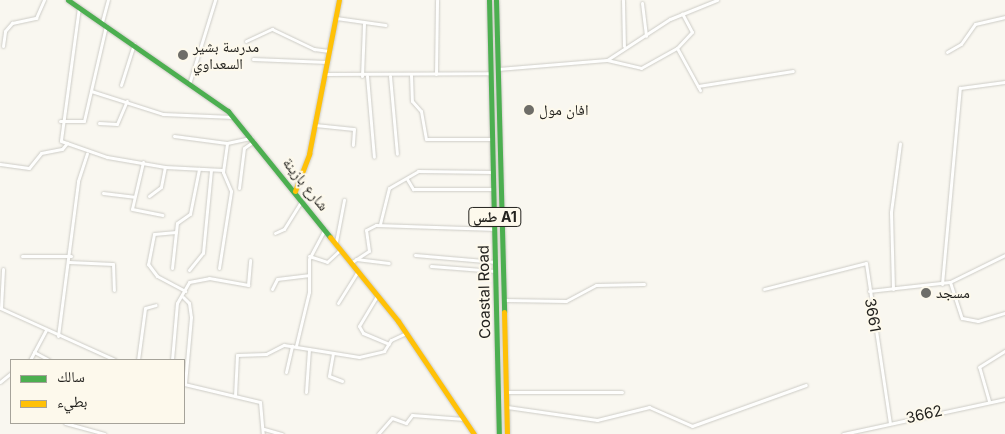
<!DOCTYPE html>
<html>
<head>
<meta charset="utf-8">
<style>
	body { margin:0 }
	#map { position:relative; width:1005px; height:434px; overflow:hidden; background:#f9f7f0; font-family:Inter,"Noto Naskh Arabic",sans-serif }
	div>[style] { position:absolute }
	.roads { filter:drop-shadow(0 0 1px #cdccc6) drop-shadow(0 0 1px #cdccc6) }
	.street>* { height:3px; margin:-1.5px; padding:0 1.5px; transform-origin:1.5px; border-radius:1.5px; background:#fefefd }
	.fast>* { height:5px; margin:-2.5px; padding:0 2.5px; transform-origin:2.5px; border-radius:2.5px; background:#4caf50 }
	.slow>* { height:5px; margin:-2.5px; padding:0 2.5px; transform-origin:2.5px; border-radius:2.5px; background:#ffc107 }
	.dots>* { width:14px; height:14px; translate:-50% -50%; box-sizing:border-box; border:2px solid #fdf9ec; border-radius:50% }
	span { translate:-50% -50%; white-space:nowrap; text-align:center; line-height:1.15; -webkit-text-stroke:4px #fdf9ec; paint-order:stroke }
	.shield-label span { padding:1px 4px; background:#fdf9ec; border:1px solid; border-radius:4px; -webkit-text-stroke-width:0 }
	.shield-label { font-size:14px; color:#23221e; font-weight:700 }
	.poi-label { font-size:15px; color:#23221e }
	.left { translate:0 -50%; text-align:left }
	.street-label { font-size:15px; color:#23221e }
	.legend { position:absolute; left:10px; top:359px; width:175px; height:65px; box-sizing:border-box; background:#fdf9ec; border:1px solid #a6a39a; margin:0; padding:6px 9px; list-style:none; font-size:15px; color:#23221e }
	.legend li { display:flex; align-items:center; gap:10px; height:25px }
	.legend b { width:25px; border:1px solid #a6a39a }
</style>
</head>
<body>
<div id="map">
	<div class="roads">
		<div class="street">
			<i style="left:623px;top:0;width:46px;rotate:88.8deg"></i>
			<i style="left:642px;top:3px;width:33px;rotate:83deg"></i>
			<i style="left:79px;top:7px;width:135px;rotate:97.7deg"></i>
			<i style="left:61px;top:141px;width:49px;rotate:19.2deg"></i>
			<i style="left:107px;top:157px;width:59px;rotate:9.8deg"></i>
			<i style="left:165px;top:167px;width:58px;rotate:3deg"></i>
			<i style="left:336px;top:18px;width:50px;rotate:8deg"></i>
			<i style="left:102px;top:22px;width:23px;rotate:-75deg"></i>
			<i style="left:246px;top:41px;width:29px;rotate:-25deg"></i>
			<i style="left:272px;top:29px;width:47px;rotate:25.5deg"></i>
			<i style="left:314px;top:49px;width:15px;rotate:8deg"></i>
			<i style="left:3px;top:46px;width:15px;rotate:-82deg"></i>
			<i style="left:5px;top:31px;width:11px;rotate:-49deg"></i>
			<i style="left:12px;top:23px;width:25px;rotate:-12deg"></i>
			<i style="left:36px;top:18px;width:20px;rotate:-66deg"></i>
			<i style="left:677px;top:48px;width:22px;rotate:-47deg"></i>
			<i style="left:692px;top:32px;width:21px;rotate:-118deg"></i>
			<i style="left:947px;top:52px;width:16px;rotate:-30deg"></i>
			<i style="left:961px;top:44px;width:24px;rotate:-55deg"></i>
			<i style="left:975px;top:24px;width:31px;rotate:-13deg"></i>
			<i style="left:253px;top:59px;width:74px;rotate:2.3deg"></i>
			<i style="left:607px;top:60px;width:35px;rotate:13deg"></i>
			<i style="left:641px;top:68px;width:41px;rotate:-29.1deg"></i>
			<i style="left:677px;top:48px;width:48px;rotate:61.3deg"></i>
			<i style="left:498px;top:69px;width:109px;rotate:-4.7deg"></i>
			<i style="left:607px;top:60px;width:75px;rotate:-33.1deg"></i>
			<i style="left:670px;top:19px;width:51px;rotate:-22deg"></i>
			<i style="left:325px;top:74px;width:165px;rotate:-0.3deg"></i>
			<i style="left:436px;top:74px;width:74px;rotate:-89.2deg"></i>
			<i style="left:411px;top:75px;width:26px;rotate:88deg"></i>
			<i style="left:412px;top:101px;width:13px;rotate:48deg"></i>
			<i style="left:421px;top:111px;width:28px;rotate:80deg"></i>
			<i style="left:426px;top:139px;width:66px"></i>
			<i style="left:362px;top:76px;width:52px;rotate:-87.8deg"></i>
			<i style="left:367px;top:76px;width:81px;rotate:85.1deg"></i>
			<i style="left:390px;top:76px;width:78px;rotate:84.9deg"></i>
			<i style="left:190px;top:81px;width:85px;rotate:-72.8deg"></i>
			<i style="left:121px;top:85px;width:43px;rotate:-72.4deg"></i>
			<i style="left:698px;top:86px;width:96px;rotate:-9deg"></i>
			<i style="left:91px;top:91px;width:76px;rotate:17.7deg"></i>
			<i style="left:163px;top:114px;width:70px;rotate:2.5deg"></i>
			<i style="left:60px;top:121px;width:24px"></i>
			<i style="left:84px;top:121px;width:98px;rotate:-77deg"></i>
			<i style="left:99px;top:123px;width:18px;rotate:3deg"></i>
			<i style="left:117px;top:124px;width:25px;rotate:-67deg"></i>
			<i style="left:315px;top:125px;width:39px;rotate:6deg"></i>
			<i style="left:354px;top:129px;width:16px;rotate:94deg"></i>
			<i style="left:174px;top:136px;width:53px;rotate:7.5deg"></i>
			<i style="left:143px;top:162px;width:48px;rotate:103.2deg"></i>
			<i style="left:132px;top:209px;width:31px;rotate:11deg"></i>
			<i style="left:0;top:164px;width:29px;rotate:8deg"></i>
			<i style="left:29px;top:168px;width:19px;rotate:-51deg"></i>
			<i style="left:41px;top:153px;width:21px;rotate:-11deg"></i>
			<i style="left:62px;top:149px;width:8px;rotate:-50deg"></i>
			<i style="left:407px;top:179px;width:12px;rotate:59deg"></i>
			<i style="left:413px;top:189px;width:80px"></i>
			<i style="left:239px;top:188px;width:40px;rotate:-82.9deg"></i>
			<i style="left:244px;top:148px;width:12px;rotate:-35deg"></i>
			<i style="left:103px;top:193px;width:31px;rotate:7deg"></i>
			<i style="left:149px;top:196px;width:15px;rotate:-37deg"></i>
			<i style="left:161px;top:187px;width:20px;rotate:-79deg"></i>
			<i style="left:380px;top:224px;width:37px;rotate:-76deg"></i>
			<i style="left:389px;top:188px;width:34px;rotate:-30deg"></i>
			<i style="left:418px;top:171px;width:75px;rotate:0.8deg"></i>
			<i style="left:176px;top:232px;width:22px;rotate:175deg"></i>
			<i style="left:154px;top:234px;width:31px;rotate:101deg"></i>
			<i style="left:148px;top:264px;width:15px;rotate:53deg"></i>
			<i style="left:157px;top:276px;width:32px;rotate:28deg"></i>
			<i style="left:275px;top:233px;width:10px;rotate:-24deg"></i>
			<i style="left:284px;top:229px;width:34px;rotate:-58deg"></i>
			<i style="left:336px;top:242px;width:43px;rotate:-79.2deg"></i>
			<i style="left:415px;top:255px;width:81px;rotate:4.9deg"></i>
			<i style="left:22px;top:256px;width:49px"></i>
			<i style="left:309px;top:256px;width:19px;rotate:18deg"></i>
			<i style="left:327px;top:262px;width:18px;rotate:-43deg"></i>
			<i style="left:356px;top:259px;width:33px;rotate:7deg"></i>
			<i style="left:69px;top:262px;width:44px;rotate:2.6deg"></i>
			<i style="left:113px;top:264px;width:26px;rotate:88deg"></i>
			<i style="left:352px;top:262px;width:20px;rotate:-33deg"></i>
			<i style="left:369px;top:251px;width:21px;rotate:-98deg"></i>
			<i style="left:366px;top:230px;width:11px;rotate:-27deg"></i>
			<i style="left:376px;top:225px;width:119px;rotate:1.9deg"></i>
			<i style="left:431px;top:266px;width:64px;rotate:4.5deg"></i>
			<i style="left:172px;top:268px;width:45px;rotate:-83.7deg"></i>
			<i style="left:177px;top:223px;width:16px;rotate:-35deg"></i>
			<i style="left:190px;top:214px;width:46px;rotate:-78.7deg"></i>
			<i style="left:219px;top:268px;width:78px;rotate:-81.1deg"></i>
			<i style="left:231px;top:191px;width:21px;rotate:-113deg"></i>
			<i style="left:223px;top:172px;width:29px;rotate:-82deg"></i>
			<i style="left:227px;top:143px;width:25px;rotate:-12deg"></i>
			<i style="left:189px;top:270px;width:22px;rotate:-51deg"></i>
			<i style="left:203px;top:253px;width:83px;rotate:-84.5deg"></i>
			<i style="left:950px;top:282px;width:38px;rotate:72deg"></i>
			<i style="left:962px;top:318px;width:16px;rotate:11deg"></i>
			<i style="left:978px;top:321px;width:28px;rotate:-17deg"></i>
			<i style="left:942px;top:284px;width:197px;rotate:-84.8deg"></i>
			<i style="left:960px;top:88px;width:45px;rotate:-7.6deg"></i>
			<i style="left:272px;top:289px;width:11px;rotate:-63deg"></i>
			<i style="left:277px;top:279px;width:31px;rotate:-7deg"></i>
			<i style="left:764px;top:289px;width:105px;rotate:-14.3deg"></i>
			<i style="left:866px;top:263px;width:162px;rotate:81.5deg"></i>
			<i style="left:893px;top:289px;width:77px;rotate:-91.5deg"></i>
			<i style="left:891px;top:212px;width:69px;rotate:-82.5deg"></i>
			<i style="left:869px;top:291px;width:81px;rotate:-6.3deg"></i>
			<i style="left:950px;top:282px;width:61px;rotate:-26.1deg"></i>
			<i style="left:377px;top:296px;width:35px;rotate:121deg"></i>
			<i style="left:359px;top:326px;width:8px;rotate:60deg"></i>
			<i style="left:363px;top:333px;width:28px;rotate:23deg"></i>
			<i style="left:183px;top:297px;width:8px;rotate:45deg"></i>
			<i style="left:189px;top:303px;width:14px;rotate:82deg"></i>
			<i style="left:191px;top:317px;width:67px;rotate:95.1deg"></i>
			<i style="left:504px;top:300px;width:62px;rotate:0.9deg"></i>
			<i style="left:566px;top:301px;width:34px;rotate:-28deg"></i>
			<i style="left:596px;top:285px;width:48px;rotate:-1.2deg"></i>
			<i style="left:338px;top:303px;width:38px;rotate:-58deg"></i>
			<i style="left:0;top:308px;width:126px;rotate:24.3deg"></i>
			<i style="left:1px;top:308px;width:39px;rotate:-87deg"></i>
			<i style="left:58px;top:336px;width:156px;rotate:-82.6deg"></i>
			<i style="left:78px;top:181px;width:29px;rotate:-72deg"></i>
			<i style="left:296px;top:346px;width:56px;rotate:-76.5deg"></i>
			<i style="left:309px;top:292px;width:33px;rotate:-90deg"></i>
			<i style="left:309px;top:259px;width:34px;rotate:-62deg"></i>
			<i style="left:34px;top:352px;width:17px;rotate:28deg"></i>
			<i style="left:333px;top:353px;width:23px;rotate:100deg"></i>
			<i style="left:329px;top:376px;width:14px;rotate:21deg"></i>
			<i style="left:30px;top:360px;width:34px;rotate:-62deg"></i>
			<i style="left:138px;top:360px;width:52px;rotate:-82.3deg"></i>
			<i style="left:145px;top:308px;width:11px;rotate:-15deg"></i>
			<i style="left:172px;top:360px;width:57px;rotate:-85deg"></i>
			<i style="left:177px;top:303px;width:24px;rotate:-60deg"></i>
			<i style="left:189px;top:282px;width:20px;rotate:-11deg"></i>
			<i style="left:209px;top:278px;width:40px;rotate:10deg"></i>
			<i style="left:248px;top:285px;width:25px;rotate:-85deg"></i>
			<i style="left:286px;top:372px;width:27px;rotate:-77deg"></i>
			<i style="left:0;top:382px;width:14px;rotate:-39deg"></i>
			<i style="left:184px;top:384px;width:78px;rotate:13.3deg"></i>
			<i style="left:260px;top:402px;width:32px;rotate:85deg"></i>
			<i style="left:306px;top:392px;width:43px;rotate:-86deg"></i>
			<i style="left:506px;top:392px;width:116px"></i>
			<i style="left:235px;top:396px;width:41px;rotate:-87.2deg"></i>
			<i style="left:237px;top:355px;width:29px;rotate:-2deg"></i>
			<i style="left:266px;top:354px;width:20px;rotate:-27deg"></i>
			<i style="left:284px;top:345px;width:76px;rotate:9.1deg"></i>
			<i style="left:359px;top:357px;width:26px;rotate:-13deg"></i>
			<i style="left:384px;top:351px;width:13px;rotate:-58deg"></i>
			<i style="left:391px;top:340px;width:17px;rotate:-25deg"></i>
			<i style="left:989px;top:401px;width:35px;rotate:-106deg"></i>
			<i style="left:979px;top:367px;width:31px;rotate:-32deg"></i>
			<i style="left:507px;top:407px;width:91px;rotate:8.2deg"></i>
			<i style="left:597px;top:420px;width:54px;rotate:-14deg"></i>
			<i style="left:649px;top:407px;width:47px;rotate:23.8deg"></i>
			<i style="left:692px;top:426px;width:121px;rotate:-19.8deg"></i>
			<i style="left:65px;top:423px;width:41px;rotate:15.4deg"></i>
			<i style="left:264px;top:429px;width:19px;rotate:16deg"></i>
			<i style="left:378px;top:434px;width:21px;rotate:-49deg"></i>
			<i style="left:392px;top:418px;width:15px;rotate:20deg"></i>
			<i style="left:406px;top:423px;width:10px;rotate:-53deg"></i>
			<i style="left:412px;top:415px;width:52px;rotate:4.4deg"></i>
			<i style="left:843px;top:434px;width:166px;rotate:-12.2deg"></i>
		</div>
		<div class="fast">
			<i style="left:68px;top:0;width:195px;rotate:34.8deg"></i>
			<i style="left:228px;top:111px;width:162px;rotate:51deg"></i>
			<i style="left:489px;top:0;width:434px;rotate:88.7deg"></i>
			<i style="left:496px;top:0;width:312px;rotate:88.5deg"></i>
		</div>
		<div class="slow">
			<i style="left:295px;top:191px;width:40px;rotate:-69deg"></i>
			<i style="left:309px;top:154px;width:157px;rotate:-79deg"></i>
			<i style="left:330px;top:237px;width:108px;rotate:51deg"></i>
			<i style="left:398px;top:321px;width:136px;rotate:56.1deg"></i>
			<i style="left:504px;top:312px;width:122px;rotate:88.6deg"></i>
		</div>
	</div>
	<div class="dots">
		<i style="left:183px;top:55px;background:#6e6d68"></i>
		<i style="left:529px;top:110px;background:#6e6d68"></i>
		<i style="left:926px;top:293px;background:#6e6d68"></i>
	</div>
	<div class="shield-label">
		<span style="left:495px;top:217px">طس A1</span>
	</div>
	<div class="poi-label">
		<span class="left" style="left:193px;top:55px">مدرسة بشير<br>السعداوي</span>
		<span class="left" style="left:539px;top:110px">افان مول</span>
		<span class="left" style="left:936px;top:293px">مسجد</span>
	</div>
	<div class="street-label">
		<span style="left:306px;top:184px;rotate:51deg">شارع بازينة</span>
		<span style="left:484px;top:292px;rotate:-91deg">Coastal Road</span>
		<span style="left:873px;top:315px;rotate:80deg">3661</span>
		<span style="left:924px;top:414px;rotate:-13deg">3662</span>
	</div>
	<ul class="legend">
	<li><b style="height:6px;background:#4caf50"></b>سالك</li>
	<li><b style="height:6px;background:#ffc107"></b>بطيء</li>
	</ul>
</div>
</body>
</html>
